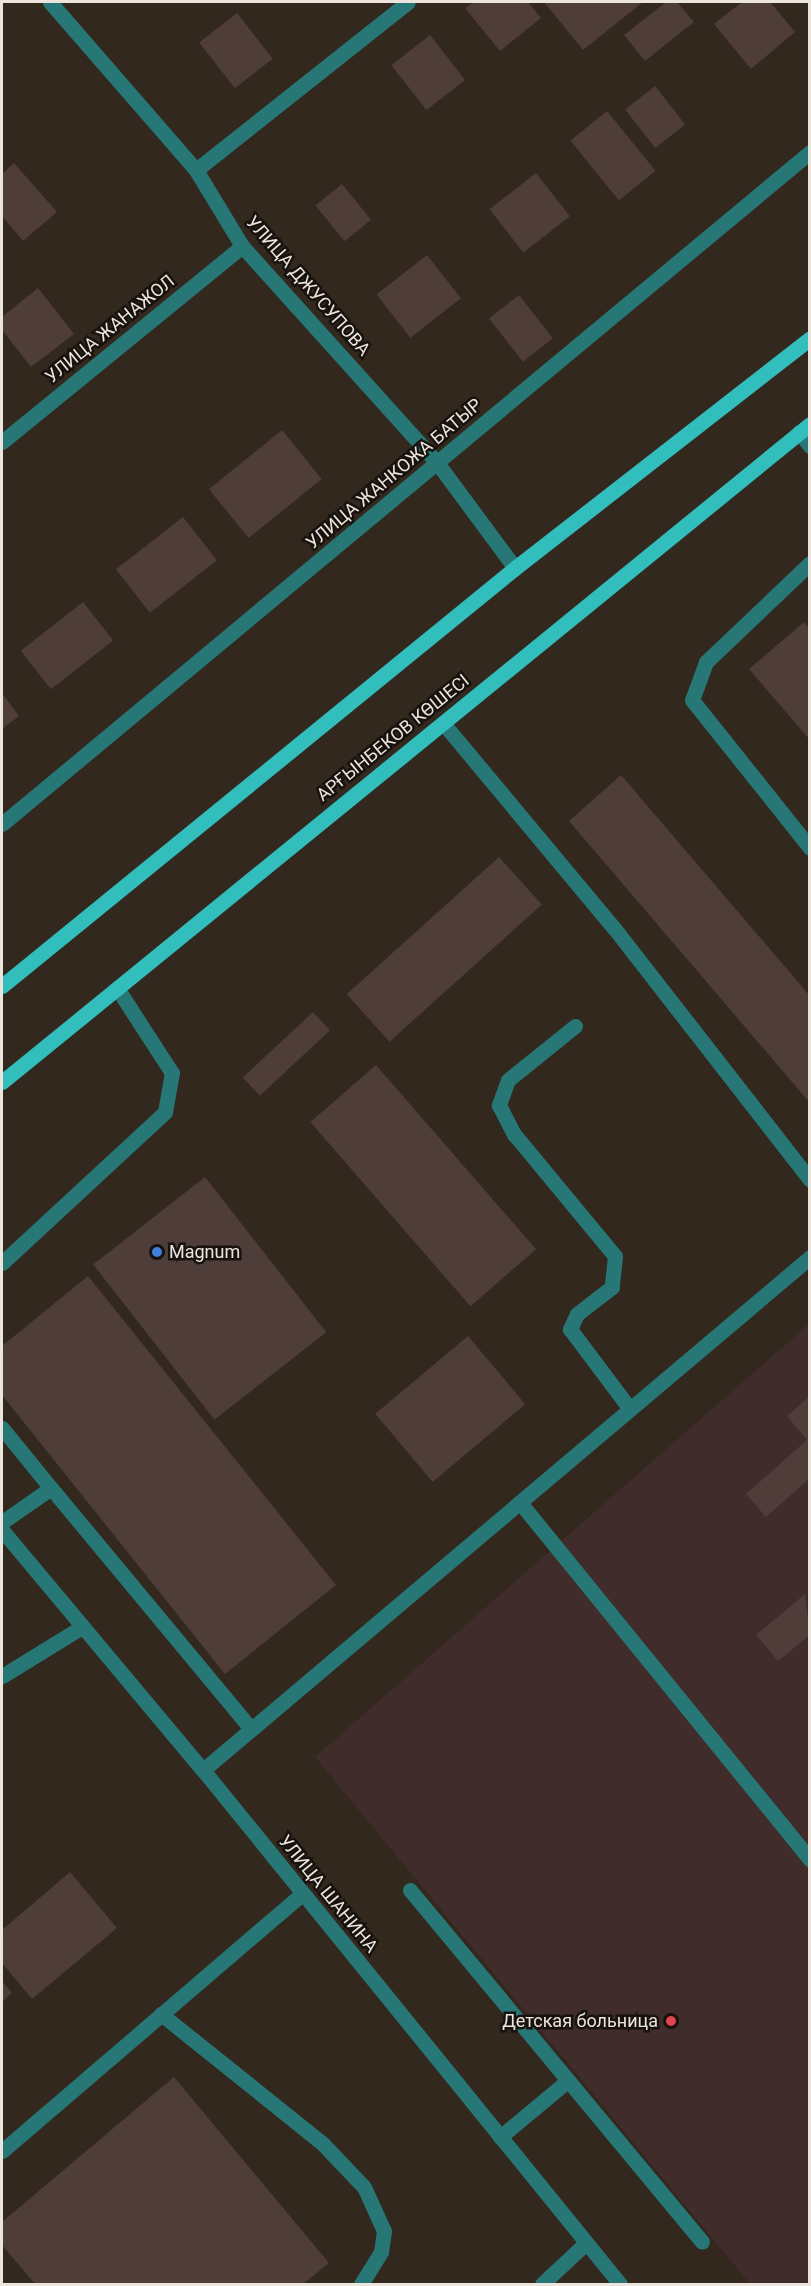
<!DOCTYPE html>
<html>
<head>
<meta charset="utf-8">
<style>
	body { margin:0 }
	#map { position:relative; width:811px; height:2286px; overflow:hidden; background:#33281e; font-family:Roboto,sans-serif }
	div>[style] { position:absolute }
	.medical>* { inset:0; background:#402c2a }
	.building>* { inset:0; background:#4e3d39; transform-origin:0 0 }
	.service>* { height:15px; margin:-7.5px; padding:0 7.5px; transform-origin:7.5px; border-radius:7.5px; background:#277776 }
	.minor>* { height:15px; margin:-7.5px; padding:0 7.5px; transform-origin:7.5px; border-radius:7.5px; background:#277776 }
	.primary>* { height:15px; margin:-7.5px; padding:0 7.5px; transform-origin:7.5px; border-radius:7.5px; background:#31bebc }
	.dots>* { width:16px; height:16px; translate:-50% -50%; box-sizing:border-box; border:3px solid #17120d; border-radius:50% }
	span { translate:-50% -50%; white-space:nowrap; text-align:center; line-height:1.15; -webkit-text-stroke:5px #17120d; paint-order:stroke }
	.street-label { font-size:18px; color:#ece5de }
	.poi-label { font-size:18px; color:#ece5de }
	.left { translate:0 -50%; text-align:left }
	.right { translate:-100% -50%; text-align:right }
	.frame { position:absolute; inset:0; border:3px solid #ece5de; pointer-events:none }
</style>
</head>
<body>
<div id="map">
	<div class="medical">
		<i style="clip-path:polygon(809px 1324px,809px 2284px,750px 2284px,315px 1757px)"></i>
	</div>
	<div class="building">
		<i style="clip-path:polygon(474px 2px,528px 2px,541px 18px,500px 51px,465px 8px)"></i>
		<i style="clip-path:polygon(544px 2px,643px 2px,583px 50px)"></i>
		<i style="clip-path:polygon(666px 2px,677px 2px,694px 22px,645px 61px,624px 35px)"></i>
		<i style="clip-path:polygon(742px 2px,770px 2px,795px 32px,751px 69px,714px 24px)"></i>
		<i style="left:237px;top:13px;width:58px;height:48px;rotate:52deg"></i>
		<i style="left:430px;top:35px;width:57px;height:49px;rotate:52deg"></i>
		<i style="left:655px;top:86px;width:49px;height:38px;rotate:52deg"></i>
		<i style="left:607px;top:111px;width:77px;height:47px;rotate:51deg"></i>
		<i style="clip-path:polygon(14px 163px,57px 212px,23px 241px,2px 216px,2px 174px)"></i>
		<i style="left:536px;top:173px;width:55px;height:59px;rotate:52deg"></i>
		<i style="left:342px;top:184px;width:46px;height:34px;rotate:51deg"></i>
		<i style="left:427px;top:255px;width:55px;height:64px;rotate:52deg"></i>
		<i style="clip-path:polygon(38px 288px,74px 334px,31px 367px,2px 330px,2px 317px)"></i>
		<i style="left:519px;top:295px;width:55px;height:38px;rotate:52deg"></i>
		<i style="left:282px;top:430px;width:63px;height:94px;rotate:51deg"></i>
		<i style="left:183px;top:517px;width:55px;height:85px;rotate:52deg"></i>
		<i style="left:83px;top:602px;width:49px;height:79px;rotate:52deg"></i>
		<i style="clip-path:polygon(804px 622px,810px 629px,810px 740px,749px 669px)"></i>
		<i style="clip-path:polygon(2px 693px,19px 716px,2px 729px)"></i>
		<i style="clip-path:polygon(621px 775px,810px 996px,810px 1103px,569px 821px)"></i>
		<i style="left:499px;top:857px;width:64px;height:205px;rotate:48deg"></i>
		<i style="left:313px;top:1012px;width:25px;height:96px;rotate:47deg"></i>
		<i style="left:376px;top:1065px;width:244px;height:87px;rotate:49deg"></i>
		<i style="left:205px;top:1177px;width:197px;height:142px;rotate:52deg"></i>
		<i style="clip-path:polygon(88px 1276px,336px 1585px,225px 1674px,2px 1395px,2px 1346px)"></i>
		<i style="left:468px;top:1336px;width:89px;height:121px;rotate:50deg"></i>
		<i style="clip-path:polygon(810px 1396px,810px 1478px,766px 1517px,746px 1494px,807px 1440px,787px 1416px)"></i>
		<i style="clip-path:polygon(805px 1594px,810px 1635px,778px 1661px,756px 1635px)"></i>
		<i style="clip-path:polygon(70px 1872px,117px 1928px,32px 1999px,2px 1963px,2px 1930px)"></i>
		<i style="clip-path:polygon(2px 1981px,12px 1993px,2px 2002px)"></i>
		<i style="clip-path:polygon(174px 2077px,329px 2263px,303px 2284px,35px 2284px,2px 2245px,2px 2222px)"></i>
	</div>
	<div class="service">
		<i style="left:810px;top:563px;width:144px;rotate:136.4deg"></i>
		<i style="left:706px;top:662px;width:40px;rotate:110.2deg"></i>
		<i style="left:692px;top:700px;width:189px;rotate:51.4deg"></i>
		<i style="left:575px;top:1026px;width:86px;rotate:141.1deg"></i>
		<i style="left:508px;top:1080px;width:27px;rotate:110deg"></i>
		<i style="left:499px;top:1105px;width:33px;rotate:63deg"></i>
		<i style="left:514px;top:1134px;width:158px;rotate:50.4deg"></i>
		<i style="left:615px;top:1256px;width:31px;rotate:96deg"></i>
		<i style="left:612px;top:1287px;width:44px;rotate:142.4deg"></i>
		<i style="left:577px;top:1314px;width:17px;rotate:115deg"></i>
		<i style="left:570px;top:1329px;width:100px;rotate:53.1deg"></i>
		<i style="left:2px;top:1263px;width:222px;rotate:-42.8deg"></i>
		<i style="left:165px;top:1112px;width:40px;rotate:-80deg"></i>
		<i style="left:172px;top:1073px;width:101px;rotate:-122.9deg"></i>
		<i style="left:2px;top:1428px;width:77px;rotate:50.8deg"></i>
		<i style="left:51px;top:1488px;width:60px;rotate:145.2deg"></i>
		<i style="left:51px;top:1488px;width:313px;rotate:50.3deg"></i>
		<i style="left:522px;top:1505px;width:457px;rotate:50.9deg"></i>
		<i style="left:2px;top:1676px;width:92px;rotate:-31.6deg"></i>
		<i style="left:410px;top:1890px;width:457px;rotate:50.3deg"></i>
		<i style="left:161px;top:2014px;width:208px;rotate:38.7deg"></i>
		<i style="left:323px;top:2144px;width:59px;rotate:46.4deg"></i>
		<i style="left:364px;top:2187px;width:48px;rotate:65.6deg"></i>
		<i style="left:384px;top:2231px;width:21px;rotate:98deg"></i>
		<i style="left:381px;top:2252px;width:38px;rotate:122deg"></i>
		<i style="left:500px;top:2137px;width:86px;rotate:-39.8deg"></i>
		<i style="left:2px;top:2151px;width:395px;rotate:-40.6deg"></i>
		<i style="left:542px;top:2284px;width:60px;rotate:-43deg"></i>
	</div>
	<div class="minor">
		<i style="left:50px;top:2px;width:223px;rotate:49deg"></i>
		<i style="left:196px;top:170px;width:89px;rotate:58.8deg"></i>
		<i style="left:242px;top:246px;width:293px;rotate:48deg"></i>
		<i style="left:438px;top:464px;width:129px;rotate:53.5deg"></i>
		<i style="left:196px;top:170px;width:270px;rotate:-38.4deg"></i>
		<i style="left:799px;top:432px;width:18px;rotate:52deg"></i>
		<i style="left:2px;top:442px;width:310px;rotate:-39.2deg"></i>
		<i style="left:443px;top:723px;width:267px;rotate:50.2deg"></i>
		<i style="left:614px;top:928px;width:319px;rotate:52.1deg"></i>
		<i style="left:2px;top:824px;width:1051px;rotate:-39.75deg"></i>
		<i style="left:2px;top:1530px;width:313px;rotate:50.1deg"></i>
		<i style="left:203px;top:1770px;width:662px;rotate:50.95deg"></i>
		<i style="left:203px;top:1770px;width:795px;rotate:-40.2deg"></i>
	</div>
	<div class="primary">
		<i style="left:2px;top:986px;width:662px;rotate:-39.17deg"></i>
		<i style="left:515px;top:568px;width:374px;rotate:-37.9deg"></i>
		<i style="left:2px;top:1082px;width:1042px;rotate:-39.16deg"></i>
	</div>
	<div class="dots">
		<i style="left:157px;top:1252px;background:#3f7fe0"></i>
		<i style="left:671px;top:2021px;background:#e0444e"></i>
	</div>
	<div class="street-label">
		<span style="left:308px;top:286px;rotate:49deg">УЛИЦА ДЖУСУПОВА</span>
		<span style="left:110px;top:329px;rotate:-39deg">УЛИЦА ЖАНАЖОЛ</span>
		<span style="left:394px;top:474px;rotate:-40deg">УЛИЦА ЖАНКОЖА БАТЫР</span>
		<span style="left:393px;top:738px;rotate:-39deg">АРҒЫНБЕКОВ КӨШЕСІ</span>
		<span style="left:328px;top:1894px;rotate:51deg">УЛИЦА ШАНИНА</span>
	</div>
	<div class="poi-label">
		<span class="left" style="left:169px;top:1252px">Magnum</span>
		<span class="right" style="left:658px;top:2021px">Детская больница</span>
	</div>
	<div class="frame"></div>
</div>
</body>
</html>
